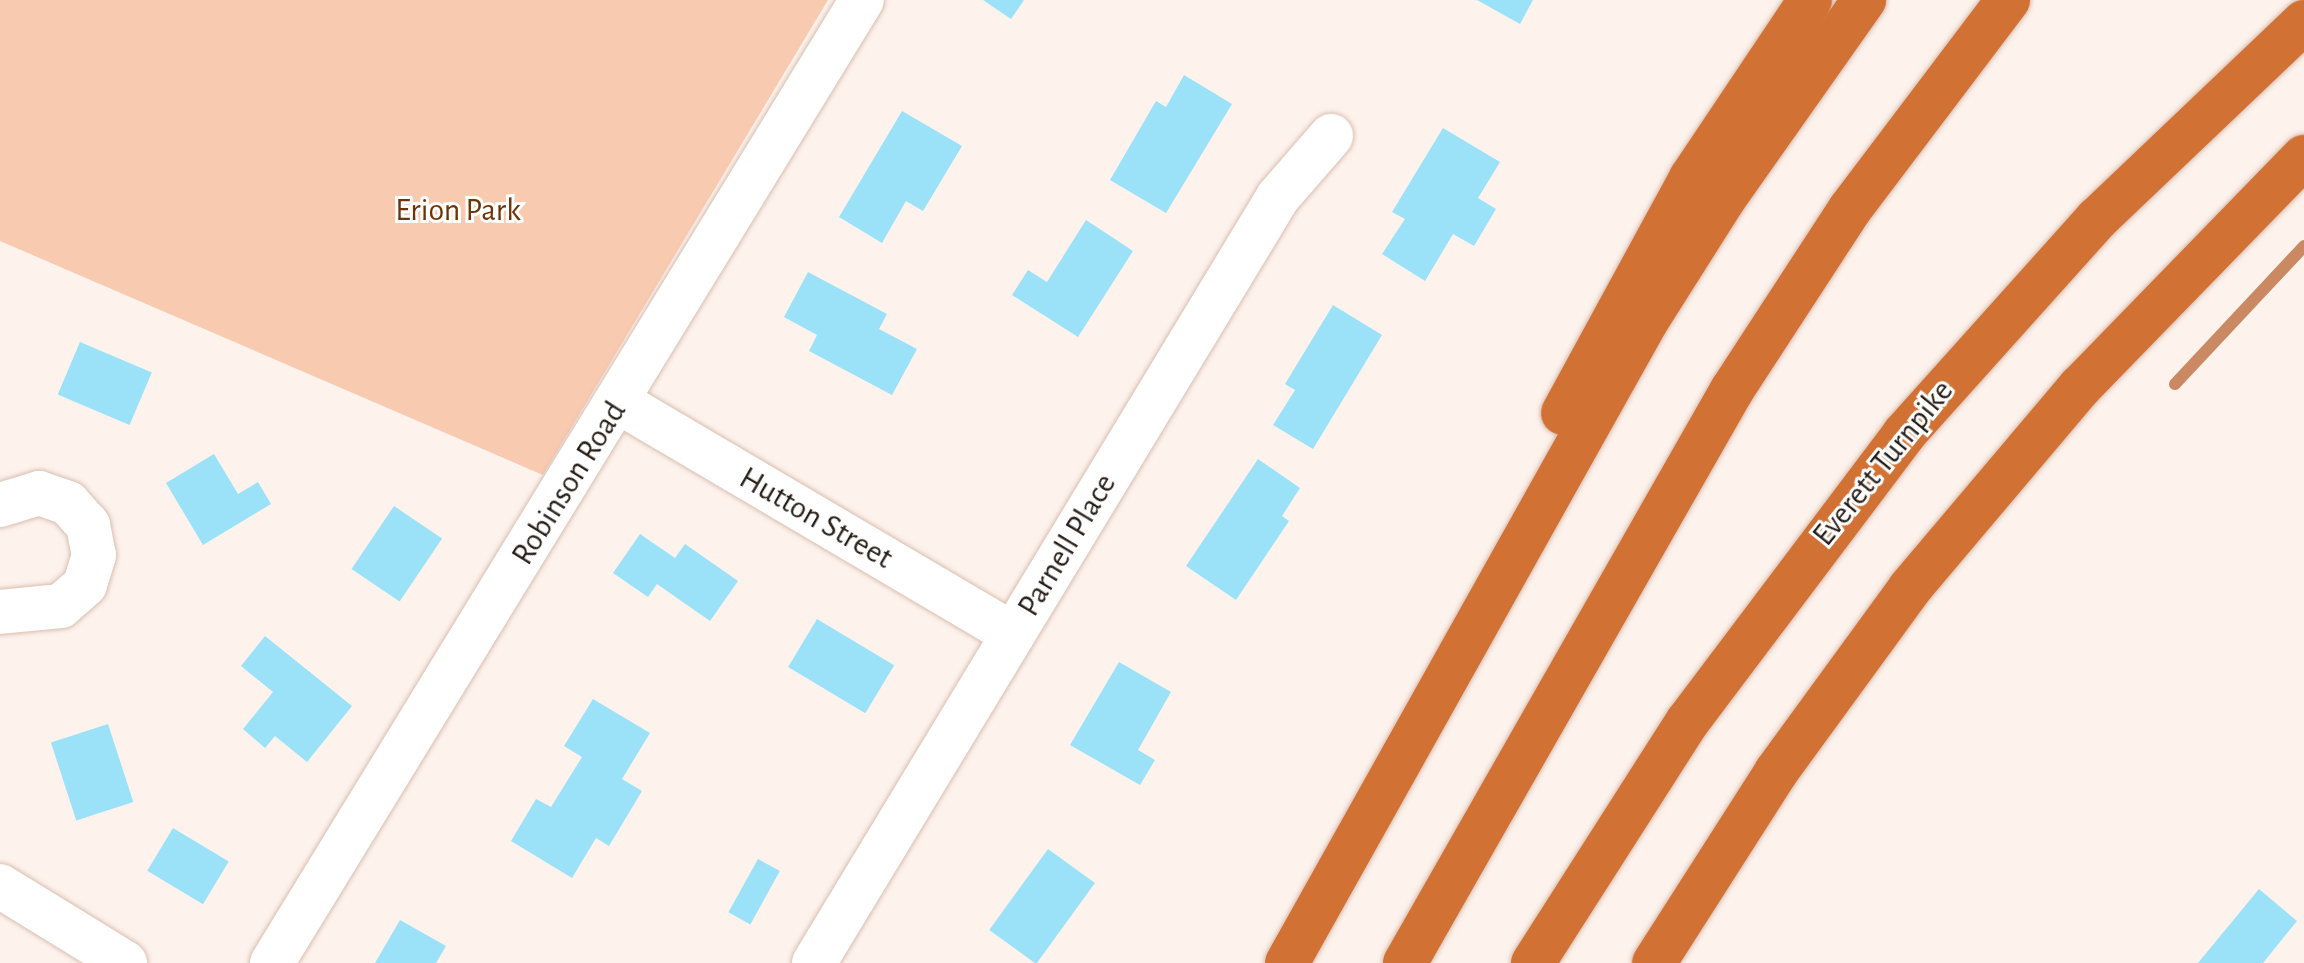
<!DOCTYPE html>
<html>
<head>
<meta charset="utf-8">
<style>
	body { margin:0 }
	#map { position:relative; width:2304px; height:963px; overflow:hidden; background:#fdf2ec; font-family:"Alegreya Sans",sans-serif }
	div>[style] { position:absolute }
	.green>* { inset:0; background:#f8cab0 }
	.stream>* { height:12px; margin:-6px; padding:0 6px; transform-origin:6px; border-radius:6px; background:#cb8963 }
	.building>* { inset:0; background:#9be2f9; transform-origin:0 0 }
	.roads { filter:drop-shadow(0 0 2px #d9beb0) drop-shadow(0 0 2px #d9beb0) }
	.minor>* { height:44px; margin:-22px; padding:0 22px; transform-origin:22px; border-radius:22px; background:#fff }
	.motorway>* { height:44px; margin:-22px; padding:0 22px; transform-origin:22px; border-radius:22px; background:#d17134 }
	span { translate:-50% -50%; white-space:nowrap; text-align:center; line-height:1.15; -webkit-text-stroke:6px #fff; paint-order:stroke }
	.park-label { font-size:32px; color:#703305 }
	.street-label { font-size:32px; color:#251c16 }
</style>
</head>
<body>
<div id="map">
	<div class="green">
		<i style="clip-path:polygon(0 0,828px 0,543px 475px,0 241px)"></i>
	</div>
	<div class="stream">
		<i style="left:2175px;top:384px;width:189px;rotate:-46.9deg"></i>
	</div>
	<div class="building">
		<i style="clip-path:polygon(983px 0,1024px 0,1011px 19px)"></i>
		<i style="clip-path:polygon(1477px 0,1533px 0,1520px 24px)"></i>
		<i style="clip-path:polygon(1184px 75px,1232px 104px,1166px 213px,1110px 180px,1156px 101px,1166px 107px)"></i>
		<i style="clip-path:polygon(902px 111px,962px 146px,923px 211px,906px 201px,882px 243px,839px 217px)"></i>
		<i style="clip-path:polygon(1443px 128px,1500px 162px,1478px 198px,1496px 209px,1474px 246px,1453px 234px,1425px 281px,1382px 254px,1405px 219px,1392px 212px)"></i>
		<i style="clip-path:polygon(1086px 220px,1133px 251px,1078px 337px,1012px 295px,1028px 270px,1047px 282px)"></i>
		<i style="clip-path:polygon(808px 272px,887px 314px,879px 329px,917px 349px,892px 395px,809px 351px,817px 335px,784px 317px)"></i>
		<i style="clip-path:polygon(1333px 305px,1382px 335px,1313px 449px,1273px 425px,1295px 390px,1285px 384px)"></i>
		<i style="left:80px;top:342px;width:78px;height:57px;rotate:23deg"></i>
		<i style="clip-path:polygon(214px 454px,238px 494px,258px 482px,271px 504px,203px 545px,166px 483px)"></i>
		<i style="clip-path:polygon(1258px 459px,1300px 488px,1282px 516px,1289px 521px,1236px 600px,1186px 566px)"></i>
		<i style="left:394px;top:506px;width:58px;height:76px;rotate:34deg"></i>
		<i style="clip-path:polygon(640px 534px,675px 558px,685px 544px,738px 581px,710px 621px,657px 584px,648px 597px,613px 573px)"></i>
		<i style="left:817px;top:619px;width:90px;height:56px;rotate:31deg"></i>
		<i style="clip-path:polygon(265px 636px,352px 706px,307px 762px,275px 736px,265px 748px,243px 729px,273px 692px,241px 666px)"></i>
		<i style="clip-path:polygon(1119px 662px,1171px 692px,1138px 750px,1155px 760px,1140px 785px,1070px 745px)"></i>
		<i style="clip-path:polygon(593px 699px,650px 733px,622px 779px,642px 791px,609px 846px,596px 838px,572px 878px,511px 841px,536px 799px,551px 807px,582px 757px,564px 746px)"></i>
		<i style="left:108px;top:724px;width:82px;height:60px;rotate:72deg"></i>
		<i style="left:173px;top:828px;width:65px;height:50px;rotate:31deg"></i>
		<i style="left:1048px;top:849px;width:58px;height:100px;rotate:36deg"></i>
		<i style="left:758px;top:859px;width:25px;height:61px;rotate:29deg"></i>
		<i style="clip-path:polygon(2259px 889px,2297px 921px,2263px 963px,2198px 963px)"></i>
		<i style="clip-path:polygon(400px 920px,446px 946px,436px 963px,375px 963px)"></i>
	</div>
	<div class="roads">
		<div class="minor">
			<i style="left:619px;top:402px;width:457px;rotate:30.5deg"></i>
			<i style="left:0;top:505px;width:41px;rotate:-17.1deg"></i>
			<i style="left:39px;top:493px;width:31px;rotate:19deg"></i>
			<i style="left:68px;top:503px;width:30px;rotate:48deg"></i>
			<i style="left:88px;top:525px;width:31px;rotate:79deg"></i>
			<i style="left:94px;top:555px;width:31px;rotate:107deg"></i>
			<i style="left:85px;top:585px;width:32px;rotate:139deg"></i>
			<i style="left:61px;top:606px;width:61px;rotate:174.4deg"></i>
			<i style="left:0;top:886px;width:147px;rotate:31.6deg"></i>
			<i style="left:272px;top:963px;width:1129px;rotate:-58.51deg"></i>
			<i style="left:814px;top:963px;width:896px;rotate:-58.79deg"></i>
			<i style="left:1278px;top:197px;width:81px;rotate:-49deg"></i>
		</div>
		<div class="motorway">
			<i style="left:1563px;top:413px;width:268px;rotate:-61.4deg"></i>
			<i style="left:1691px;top:178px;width:214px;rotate:-56.2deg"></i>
			<i style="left:1287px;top:963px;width:735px;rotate:-60.75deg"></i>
			<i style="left:1646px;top:322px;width:144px;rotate:-57.7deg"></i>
			<i style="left:1723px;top:200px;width:245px;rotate:-54.8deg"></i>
			<i style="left:1405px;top:963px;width:660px;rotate:-60.29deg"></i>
			<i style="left:1732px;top:390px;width:216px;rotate:-56.9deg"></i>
			<i style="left:1850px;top:209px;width:262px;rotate:-52.9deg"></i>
			<i style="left:1533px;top:963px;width:287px;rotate:-57.4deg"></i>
			<i style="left:1688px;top:721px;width:359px;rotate:-53deg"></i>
			<i style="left:1904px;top:434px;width:289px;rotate:-48.1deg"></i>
			<i style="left:2097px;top:219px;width:286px;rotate:-43.6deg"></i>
			<i style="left:1654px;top:963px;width:227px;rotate:-57.4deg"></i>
			<i style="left:1776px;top:772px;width:228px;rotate:-53.9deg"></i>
			<i style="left:1910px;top:588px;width:263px;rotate:-49.8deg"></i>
			<i style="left:2080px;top:387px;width:321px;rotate:-45.8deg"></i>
		</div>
	</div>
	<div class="park-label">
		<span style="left:458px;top:210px">Erion Park</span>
	</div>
	<div class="street-label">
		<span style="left:1883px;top:463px;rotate:-51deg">Everett Turnpike</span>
		<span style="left:569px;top:483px;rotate:-58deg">Robinson Road</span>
		<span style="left:816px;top:518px;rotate:30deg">Hutton Street</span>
		<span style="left:1067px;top:545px;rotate:-59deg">Parnell Place</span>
	</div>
</div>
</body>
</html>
